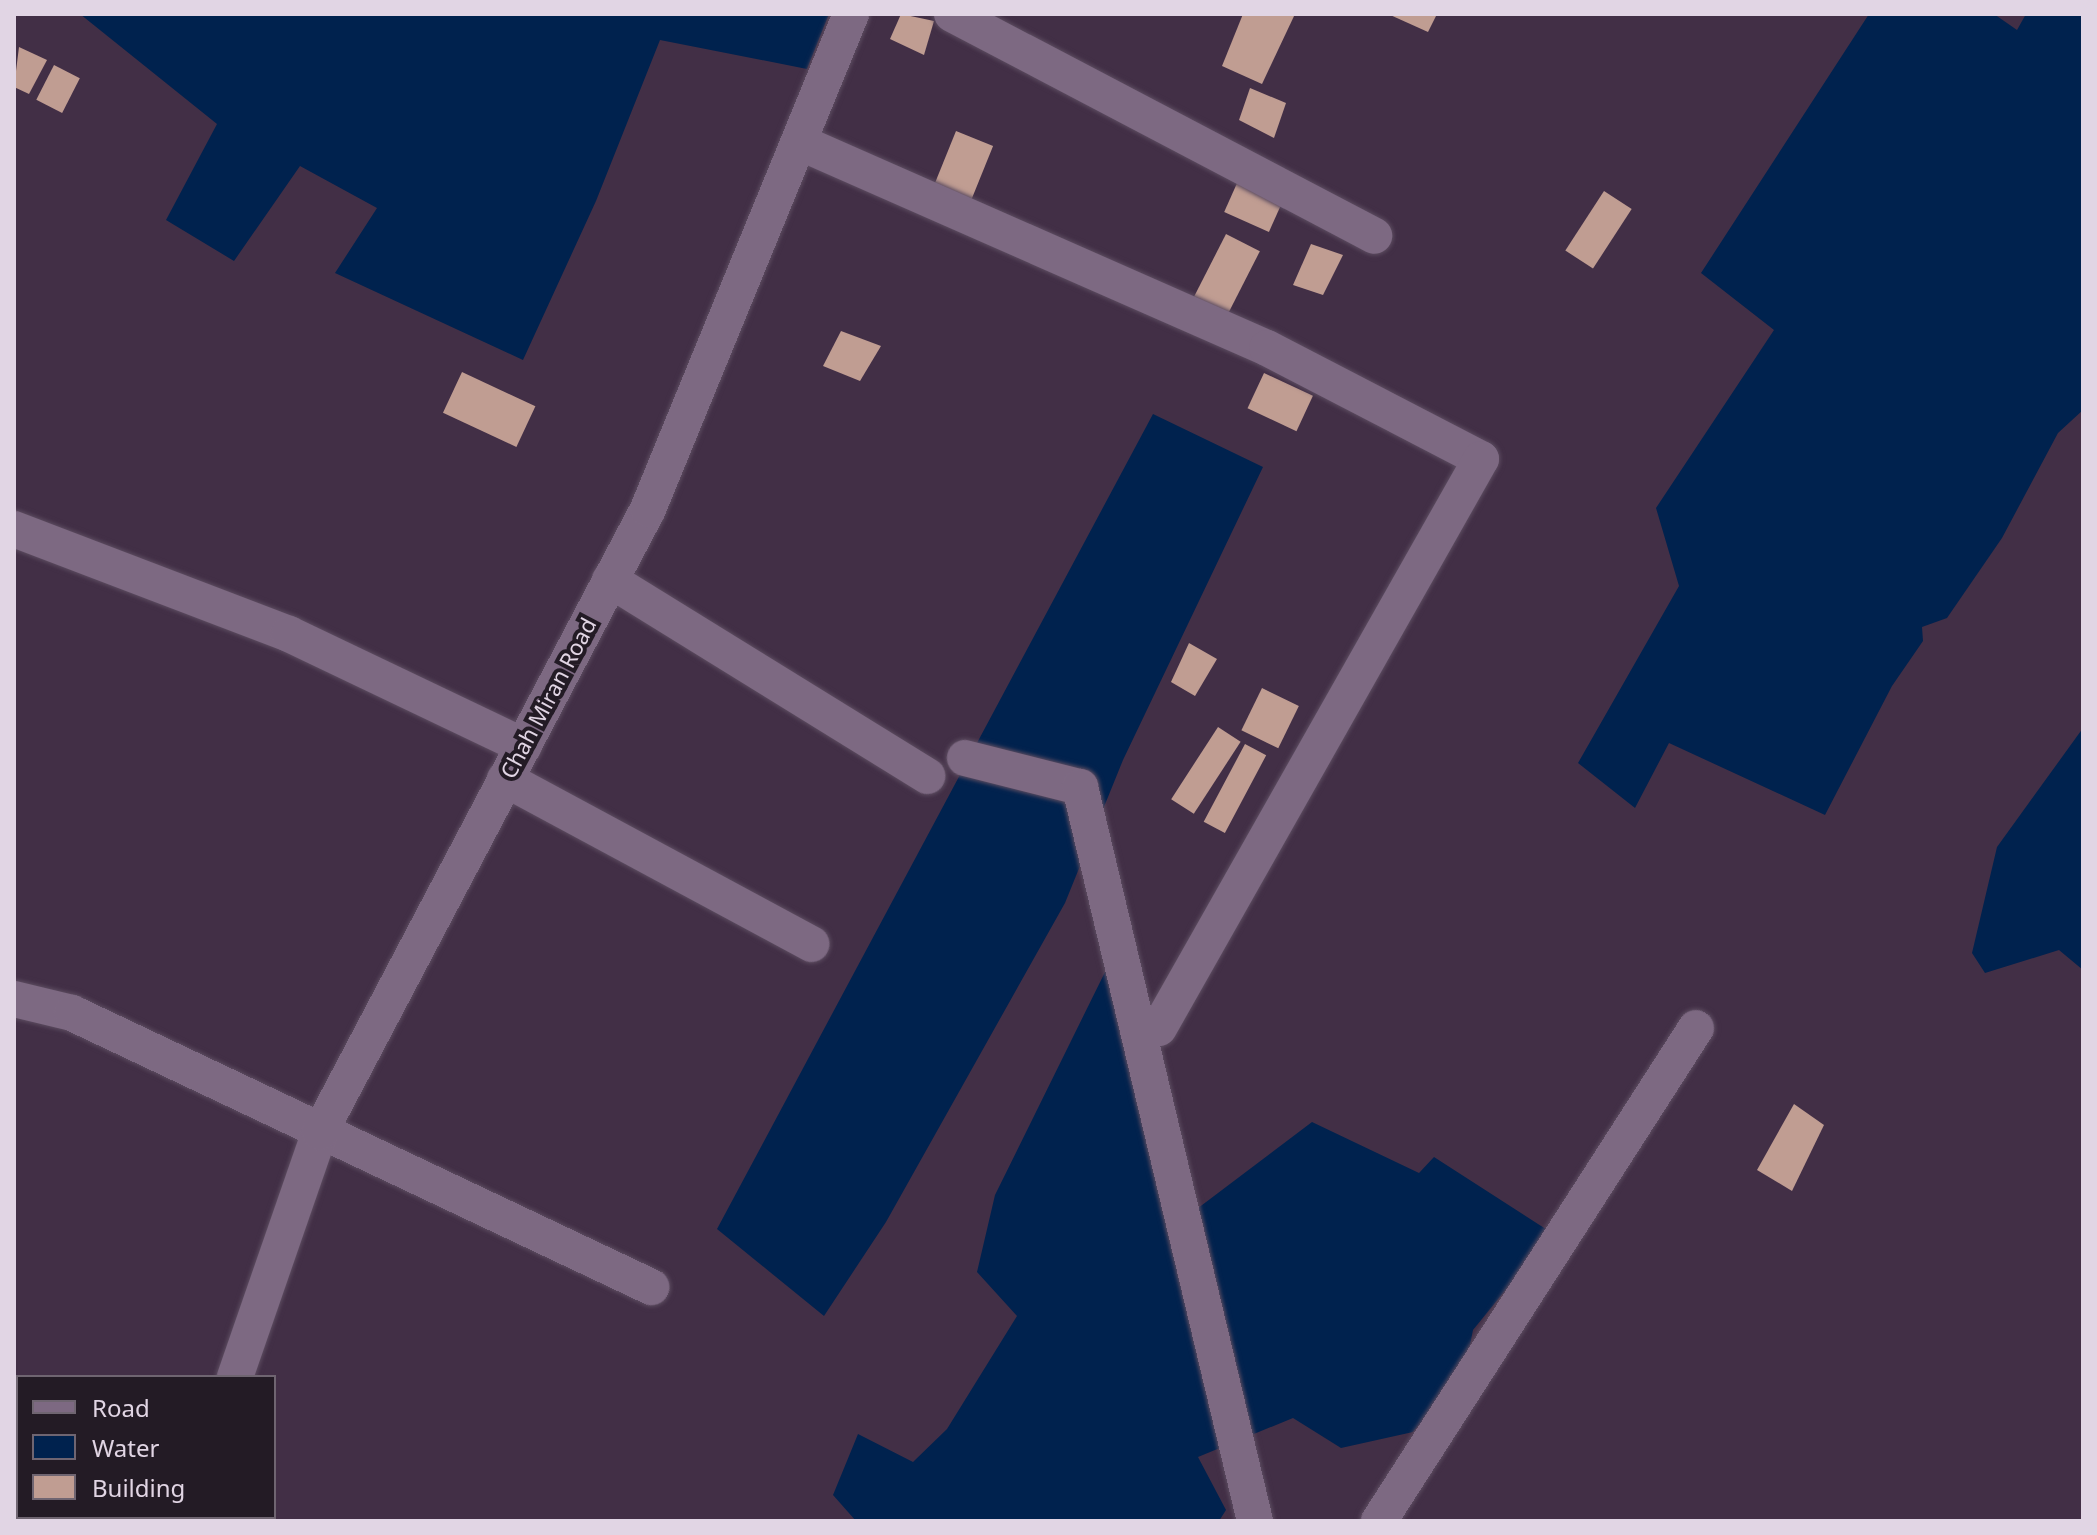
<!DOCTYPE html>
<html>
<head>
<meta charset="utf-8">
<style>
	body { margin:0 }
	#map { position:relative; width:2097px; height:1535px; overflow:hidden; background:#422f46; font-family:"Noto Sans",sans-serif }
	div>[style] { position:absolute }
	.water>* { inset:0; background:#00224e }
	.building>* { inset:0; background:#c09d92; transform-origin:0 0 }
	.roads { filter:drop-shadow(0 0 2px #5c4c60) drop-shadow(0 0 2px #5c4c60) }
	.minor>* { height:36px; margin:-18px; padding:0 18px; transform-origin:18px; border-radius:18px; background:#7d6982 }
	span { translate:-50% -50%; white-space:nowrap; text-align:center; line-height:1.15; -webkit-text-stroke:8px #231b25; paint-order:stroke }
	.street-label { font-size:22px; color:#e1d5e4 }
	.frame { position:absolute; inset:0; border:16px solid #e1d5e4; pointer-events:none }
	.legend { position:absolute; left:16px; top:1375px; width:260px; height:144px; box-sizing:border-box; background:#231b25; border:2px solid #6f6571; margin:0; padding:10px 14px; list-style:none; font-size:24px; color:#e1d5e4 }
	.legend li { display:flex; align-items:center; gap:16px; height:40px }
	.legend b { width:40px; border:2px solid #6f6571 }
</style>
</head>
<body>
<div id="map">
	<div class="water">
		<i style="clip-path:polygon(80px 14px,829px 14px,807px 69px,660px 40px,596px 201px,523px 360px,335px 273px,377px 208px,300px 166px,234px 261px,166px 220px,217px 124px)"></i>
		<i style="clip-path:polygon(1869px 14px,1994px 14px,2017px 30px,2026px 14px,2083px 14px,2083px 410px,2058px 433px,2002px 538px,1947px 618px,1922px 627px,1923px 641px,1892px 686px,1825px 815px,1669px 743px,1635px 808px,1578px 763px,1679px 586px,1656px 508px,1774px 330px,1701px 273px)"></i>
		<i style="clip-path:polygon(1153px 414px,1263px 467px,1123px 760px,1065px 903px,886px 1222px,824px 1316px,717px 1229px)"></i>
		<i style="clip-path:polygon(2083px 728px,2083px 970px,2059px 950px,1985px 973px,1972px 953px,1997px 847px)"></i>
		<i style="clip-path:polygon(1108px 966px,1173px 1227px,1312px 1122px,1419px 1173px,1434px 1157px,1552px 1233px,1473px 1330px,1465px 1370px,1413px 1432px,1341px 1448px,1293px 1418px,1198px 1457px,1226px 1510px,1219px 1521px,856px 1521px,833px 1495px,858px 1434px,913px 1462px,947px 1429px,1017px 1316px,977px 1272px,995px 1195px)"></i>
	</div>
	<div class="building">
		<i style="clip-path:polygon(901px 14px,934px 21px,924px 55px,890px 39px)"></i>
		<i style="clip-path:polygon(1243px 14px,1295px 14px,1262px 84px,1222px 66px)"></i>
		<i style="clip-path:polygon(1388px 14px,1437px 14px,1428px 32px)"></i>
		<i style="clip-path:polygon(19px 47px,47px 60px,29px 94px,14px 87px)"></i>
		<i style="left:54px;top:65px;width:29px;height:39px;rotate:27deg"></i>
		<i style="clip-path:polygon(1250px 88px,1286px 103px,1274px 138px,1239px 120px)"></i>
		<i style="left:956px;top:131px;width:40px;height:65px;rotate:22deg"></i>
		<i style="left:1238px;top:181px;width:49px;height:34px;rotate:24deg"></i>
		<i style="left:1604px;top:191px;width:33px;height:71px;rotate:33deg"></i>
		<i style="left:1226px;top:234px;width:38px;height:82px;rotate:27deg"></i>
		<i style="clip-path:polygon(1311px 244px,1343px 255px,1323px 295px,1293px 285px)"></i>
		<i style="clip-path:polygon(841px 331px,881px 346px,860px 381px,823px 366px)"></i>
		<i style="left:462px;top:372px;width:81px;height:45px;rotate:25deg"></i>
		<i style="left:1264px;top:373px;width:54px;height:39px;rotate:25deg"></i>
		<i style="clip-path:polygon(1189px 643px,1217px 659px,1195px 696px,1171px 682px)"></i>
		<i style="left:1262px;top:688px;width:41px;height:47px;rotate:26deg"></i>
		<i style="left:1218px;top:727px;width:27px;height:86px;rotate:33deg"></i>
		<i style="left:1245px;top:744px;width:24px;height:88px;rotate:28deg"></i>
		<i style="clip-path:polygon(1794px 1104px,1824px 1125px,1792px 1191px,1757px 1170px)"></i>
	</div>
	<div class="roads">
		<div class="minor">
			<i style="left:952px;top:14px;width:477px;rotate:27.7deg"></i>
			<i style="left:799px;top:142px;width:511px;rotate:23.76deg"></i>
			<i style="left:1267px;top:348px;width:241px;rotate:27.4deg"></i>
			<i style="left:1481px;top:459px;width:654px;rotate:119.51deg"></i>
			<i style="left:14px;top:529px;width:294px;rotate:20.9deg"></i>
			<i style="left:289px;top:634px;width:260px;rotate:25.5deg"></i>
			<i style="left:610px;top:580px;width:373px;rotate:31.7deg"></i>
			<i style="left:965px;top:758px;width:119px;rotate:14.2deg"></i>
			<i style="left:1080px;top:787px;width:755px;rotate:76.59deg"></i>
			<i style="left:505px;top:779px;width:348px;rotate:28.3deg"></i>
			<i style="left:14px;top:999px;width:60px;rotate:13.6deg"></i>
			<i style="left:72px;top:1013px;width:641px;rotate:25.32deg"></i>
			<i style="left:235px;top:1377px;width:259px;rotate:-70.9deg"></i>
			<i style="left:320px;top:1132px;width:704px;rotate:-62.23deg"></i>
			<i style="left:648px;top:509px;width:535px;rotate:-67.7deg"></i>
			<i style="left:14px;top:1411px;width:4px;rotate:27deg"></i>
			<i style="left:192px;top:1521px;width:4px;rotate:-63deg"></i>
			<i style="left:1379px;top:1521px;width:586px;rotate:-57.26deg"></i>
		</div>
	</div>
	<div class="street-label">
		<span style="left:548px;top:698px;rotate:-62deg">Chah Miran Road</span>
	</div>
	<div class="frame"></div>
	<ul class="legend">
	<li><b style="height:10px;background:#7d6982"></b>Road</li>
	<li><b style="height:22px;background:#00224e"></b>Water</li>
	<li><b style="height:22px;background:#c09d92"></b>Building</li>
	</ul>
</div>
</body>
</html>
